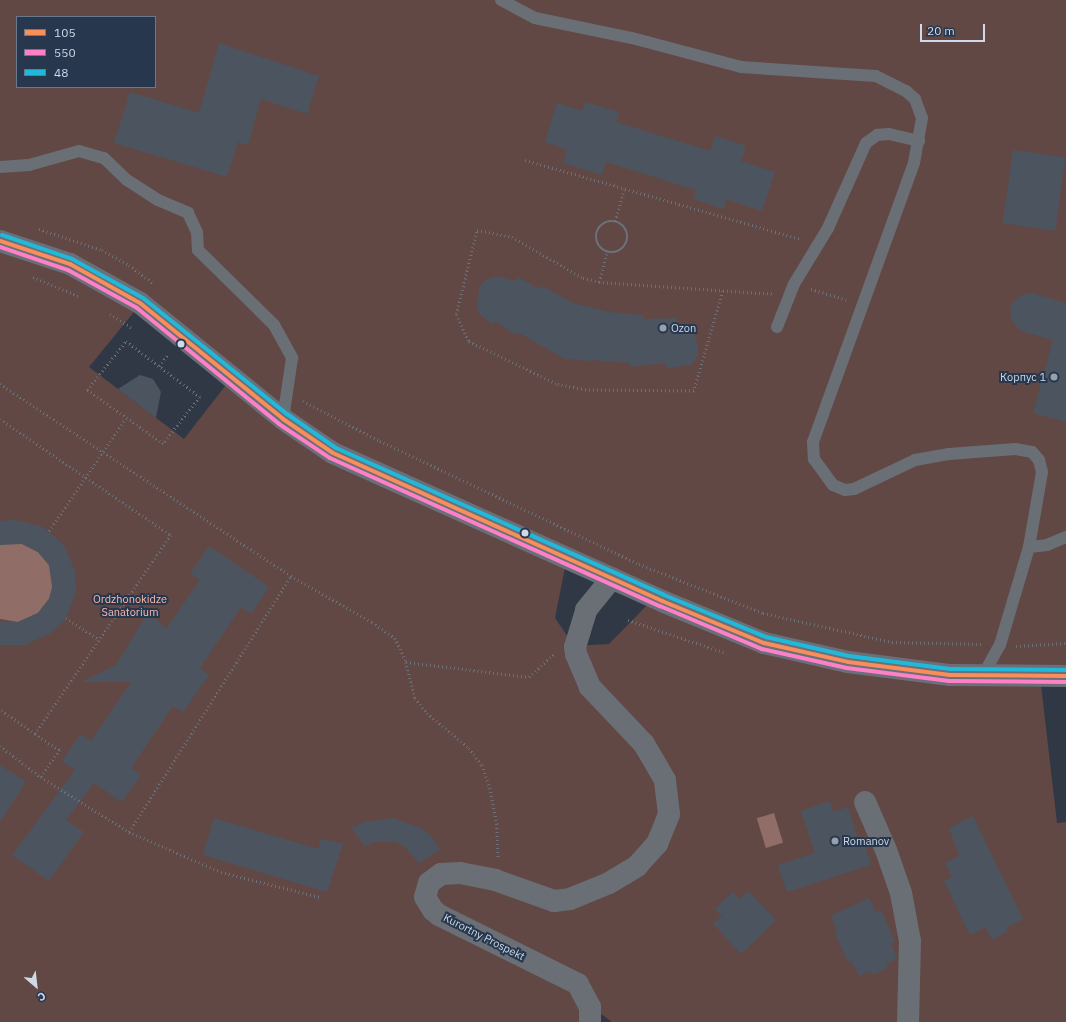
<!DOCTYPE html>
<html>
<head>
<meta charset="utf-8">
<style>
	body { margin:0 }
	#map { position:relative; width:1066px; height:1022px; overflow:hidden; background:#303845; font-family:"IBM Plex Sans",sans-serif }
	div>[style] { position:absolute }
	.green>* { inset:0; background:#624845 }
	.water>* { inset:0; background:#906d67; transform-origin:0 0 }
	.building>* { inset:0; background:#4c545f; transform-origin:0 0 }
	.path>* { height:2.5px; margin-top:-1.25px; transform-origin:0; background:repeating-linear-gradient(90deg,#6c7179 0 1px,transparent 0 4px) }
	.path>.ring { margin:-1.25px; padding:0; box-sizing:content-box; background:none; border:2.5px solid #6c7179; border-radius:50% }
	.service>* { height:12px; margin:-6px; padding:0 6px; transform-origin:6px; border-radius:6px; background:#6a6f76 }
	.minor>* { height:22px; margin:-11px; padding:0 11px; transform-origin:11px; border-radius:11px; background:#6a6f76 }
	.tertiary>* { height:22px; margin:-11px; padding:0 11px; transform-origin:11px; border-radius:11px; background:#6a6f76 }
	.primary>* { height:22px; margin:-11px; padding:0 11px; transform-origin:11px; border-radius:11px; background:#6a6f79 }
	.bus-1>* { height:4px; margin:-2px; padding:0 2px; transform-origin:2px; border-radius:2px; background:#fa8e5a }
	.bus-2>* { height:4px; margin:-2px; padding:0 2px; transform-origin:2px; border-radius:2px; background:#ff80c5 }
	.bus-3>* { height:4px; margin:-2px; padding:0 2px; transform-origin:2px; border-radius:2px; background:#20b9da }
	.dots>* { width:11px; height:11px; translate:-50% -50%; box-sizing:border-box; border:2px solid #27374e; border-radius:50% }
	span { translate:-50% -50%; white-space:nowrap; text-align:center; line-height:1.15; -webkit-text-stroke:4px #27374e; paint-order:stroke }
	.poi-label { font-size:11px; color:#cfd9e7 }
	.left { translate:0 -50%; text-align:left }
	.right { translate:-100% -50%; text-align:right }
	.park-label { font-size:11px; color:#fdb8ab }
	.street-label { font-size:11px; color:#cfd9e7 }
	.legend { position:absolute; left:16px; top:16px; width:140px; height:72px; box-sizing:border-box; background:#27374e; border:1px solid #6a788b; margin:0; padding:5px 7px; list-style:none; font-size:12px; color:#cfd9e7 }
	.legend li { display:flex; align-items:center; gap:8px; height:20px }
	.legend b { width:20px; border:1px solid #6a788b }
	.north { position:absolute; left:16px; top:966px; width:40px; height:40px; -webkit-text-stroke:3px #27374e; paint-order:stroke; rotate:152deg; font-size:11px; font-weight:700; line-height:16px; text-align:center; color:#cfd9e7 }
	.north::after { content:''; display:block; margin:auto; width:14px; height:18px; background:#cfd9e7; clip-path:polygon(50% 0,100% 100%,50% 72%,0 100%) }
	.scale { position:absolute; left:920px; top:24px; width:65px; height:18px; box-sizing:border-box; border:2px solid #cfd9e7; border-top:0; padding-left:5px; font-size:12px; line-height:14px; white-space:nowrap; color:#cfd9e7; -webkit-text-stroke:3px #27374e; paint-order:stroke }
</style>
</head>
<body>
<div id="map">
	<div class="green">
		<i style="clip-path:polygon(evenodd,0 0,1066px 0,1066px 675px,1040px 676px,1057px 823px,1066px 822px,1066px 1022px,612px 1022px,590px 1006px,590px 1022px,0 1022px,0 0,17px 17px,155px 17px,155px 87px,17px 87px,17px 17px,0 0,138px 307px,233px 376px,184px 439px,89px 367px,138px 307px,0 0,567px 557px,656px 596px,609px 644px,574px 646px,555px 618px,567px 557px)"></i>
	</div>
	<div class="water">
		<i style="clip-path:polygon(5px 544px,22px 544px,38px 552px,49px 565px,53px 587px,49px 599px,38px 613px,18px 622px,0 619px,0 545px)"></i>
		<i style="left:774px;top:813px;width:31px;height:18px;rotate:73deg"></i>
	</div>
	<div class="building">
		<i style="clip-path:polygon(219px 43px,319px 76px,307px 114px,261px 99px,248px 145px,238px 142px,227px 177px,114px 143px,130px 92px,199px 113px)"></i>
		<i style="clip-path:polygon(585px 102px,619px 112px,616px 122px,710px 151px,715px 136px,746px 146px,741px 161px,775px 172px,762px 211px,726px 199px,724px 209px,693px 199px,696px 190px,606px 162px,602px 175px,563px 163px,567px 150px,545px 142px,557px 103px,582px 111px)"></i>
		<i style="left:1013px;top:150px;width:53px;height:74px;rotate:8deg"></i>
		<i style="clip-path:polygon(496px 276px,515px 281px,518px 277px,539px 289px,542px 286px,573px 303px,608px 312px,643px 315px,644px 319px,676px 318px,677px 326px,687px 328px,694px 334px,698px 344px,698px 355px,691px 365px,666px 368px,666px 363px,631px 367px,630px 363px,590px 360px,590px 362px,576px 359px,567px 360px,517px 332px,515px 335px,495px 321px,492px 324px,477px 312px,479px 287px,487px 279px)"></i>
		<i style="clip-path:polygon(1032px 293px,1066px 303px,1066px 422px,1033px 413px,1053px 340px,1021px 331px,1012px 321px,1010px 306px,1019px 296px)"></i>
		<i style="clip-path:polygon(140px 375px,153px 379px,161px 392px,156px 418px,118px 389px)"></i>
		<i style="clip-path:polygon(16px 520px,43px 527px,64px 545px,75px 571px,76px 592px,66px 618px,51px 633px,25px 645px,0 645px,0 621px,18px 622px,38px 613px,49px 599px,52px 587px,49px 565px,38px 552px,22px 544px,0 545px,0 521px)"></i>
		<i style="clip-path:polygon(209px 546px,269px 587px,251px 614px,241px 607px,200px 668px,209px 675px,183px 712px,173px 706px,131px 768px,141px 775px,122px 802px,94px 783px,66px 820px,84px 832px,49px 881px,12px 855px,75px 770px,62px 761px,81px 734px,91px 741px,131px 682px,81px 682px,116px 665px,149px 611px,166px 629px,200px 580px,190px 574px)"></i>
		<i style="clip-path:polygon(0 765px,26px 782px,0 822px)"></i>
		<i style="clip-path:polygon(830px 801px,833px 812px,848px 807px,858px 840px,863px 838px,871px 865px,787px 892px,778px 865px,815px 853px,801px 811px)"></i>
		<i style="clip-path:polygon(973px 816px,1023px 919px,1006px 928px,1008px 931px,992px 940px,986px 927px,970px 935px,944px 881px,952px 877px,945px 863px,959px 856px,949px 828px)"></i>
		<i style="clip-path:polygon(214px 818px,318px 849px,321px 839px,343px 844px,327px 892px,203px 855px)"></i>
		<i style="clip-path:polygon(393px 818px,421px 828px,431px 836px,440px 849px,419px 863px,404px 846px,395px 842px,374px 842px,365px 846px,351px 828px,365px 822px)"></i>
		<i style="clip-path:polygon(748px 891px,776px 920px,741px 954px,713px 924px,722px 916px,715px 909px,733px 892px,740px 899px)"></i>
		<i style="clip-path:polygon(869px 898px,876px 912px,881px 910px,895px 941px,891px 943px,897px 959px,886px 964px,888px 968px,872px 975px,871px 971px,859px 976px,851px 961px,848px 962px,834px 932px,837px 931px,831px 916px)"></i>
	</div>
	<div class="path">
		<i style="left:525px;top:160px;width:287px;rotate:16deg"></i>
		<i class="ring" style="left:596px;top:221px;width:29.5px;height:29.5px"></i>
		<i style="left:615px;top:221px;width:33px;rotate:-74deg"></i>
		<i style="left:39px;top:229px;width:66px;rotate:18.4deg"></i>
		<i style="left:102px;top:250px;width:31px;rotate:29deg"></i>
		<i style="left:129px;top:265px;width:30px;rotate:37deg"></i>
		<i style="left:33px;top:277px;width:49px;rotate:22.9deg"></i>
		<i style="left:599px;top:282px;width:31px;rotate:-75deg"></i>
		<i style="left:811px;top:289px;width:37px;rotate:17deg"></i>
		<i style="left:723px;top:291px;width:104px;rotate:106.2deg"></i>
		<i style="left:694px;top:391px;width:108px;rotate:-179.5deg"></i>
		<i style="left:586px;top:390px;width:31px;rotate:-169deg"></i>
		<i style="left:556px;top:384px;width:98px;rotate:-154deg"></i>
		<i style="left:468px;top:341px;width:30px;rotate:-114deg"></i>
		<i style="left:456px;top:314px;width:87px;rotate:-76deg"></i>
		<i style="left:477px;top:230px;width:36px;rotate:11deg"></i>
		<i style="left:512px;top:237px;width:82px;rotate:30deg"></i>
		<i style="left:583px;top:278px;width:16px;rotate:14deg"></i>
		<i style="left:599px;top:282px;width:174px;rotate:3.9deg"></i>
		<i style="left:110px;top:314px;width:25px;rotate:32deg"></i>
		<i style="left:126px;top:341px;width:93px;rotate:37.1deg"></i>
		<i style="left:200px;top:397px;width:60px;rotate:128.2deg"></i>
		<i style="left:163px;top:444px;width:93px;rotate:-144.6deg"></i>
		<i style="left:87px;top:390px;width:63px;rotate:-51.5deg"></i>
		<i style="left:159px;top:366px;width:15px;rotate:-53deg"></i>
		<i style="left:0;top:384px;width:349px;rotate:33.4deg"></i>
		<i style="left:291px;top:576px;width:93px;rotate:29.6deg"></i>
		<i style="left:372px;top:622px;width:28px;rotate:35deg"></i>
		<i style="left:395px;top:638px;width:26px;rotate:65deg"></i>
		<i style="left:406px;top:662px;width:37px;rotate:76deg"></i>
		<i style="left:415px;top:698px;width:19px;rotate:51deg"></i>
		<i style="left:427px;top:713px;width:55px;rotate:39.8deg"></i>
		<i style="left:469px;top:748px;width:21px;rotate:53deg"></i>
		<i style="left:482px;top:765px;width:24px;rotate:71deg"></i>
		<i style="left:490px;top:788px;width:37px;rotate:79deg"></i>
		<i style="left:497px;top:824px;width:34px;rotate:88deg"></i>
		<i style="left:303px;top:401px;width:87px;rotate:27.5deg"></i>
		<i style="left:380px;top:441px;width:287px;rotate:25.4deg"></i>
		<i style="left:639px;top:564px;width:133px;rotate:21.6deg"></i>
		<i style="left:763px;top:613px;width:132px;rotate:12.7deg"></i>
		<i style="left:892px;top:642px;width:89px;rotate:1.3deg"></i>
		<i style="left:0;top:419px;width:207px;rotate:34.2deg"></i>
		<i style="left:171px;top:535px;width:241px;rotate:124.3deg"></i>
		<i style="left:35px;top:734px;width:42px;rotate:-145.6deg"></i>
		<i style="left:49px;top:531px;width:135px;rotate:-55.8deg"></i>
		<i style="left:66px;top:618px;width:40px;rotate:32.9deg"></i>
		<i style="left:628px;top:620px;width:103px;rotate:18.6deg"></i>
		<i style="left:1016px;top:646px;width:50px;rotate:-3.4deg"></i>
		<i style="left:406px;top:662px;width:124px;rotate:7deg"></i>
		<i style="left:529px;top:677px;width:33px;rotate:-43deg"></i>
		<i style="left:35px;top:734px;width:30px;rotate:33deg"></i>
		<i style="left:60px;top:750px;width:33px;rotate:125deg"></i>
		<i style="left:0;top:746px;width:51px;rotate:37.1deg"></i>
		<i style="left:41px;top:777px;width:104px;rotate:32deg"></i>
		<i style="left:129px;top:832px;width:100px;rotate:23.5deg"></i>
		<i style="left:221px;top:872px;width:102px;rotate:14.2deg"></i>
		<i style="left:129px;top:832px;width:303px;rotate:-57.7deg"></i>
	</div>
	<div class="service">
		<i style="left:501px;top:0;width:38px;rotate:28deg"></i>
		<i style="left:535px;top:18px;width:99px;rotate:11.7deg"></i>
		<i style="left:632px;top:38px;width:113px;rotate:14.9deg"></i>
		<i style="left:741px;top:67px;width:135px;rotate:3.8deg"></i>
		<i style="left:876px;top:76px;width:34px;rotate:27deg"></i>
		<i style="left:906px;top:91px;width:12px;rotate:42deg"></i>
		<i style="left:915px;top:99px;width:20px;rotate:70deg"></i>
		<i style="left:922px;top:118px;width:46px;rotate:100.1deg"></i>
		<i style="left:914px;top:163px;width:297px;rotate:109.9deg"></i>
		<i style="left:813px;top:442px;width:17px;rotate:87deg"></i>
		<i style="left:814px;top:459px;width:32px;rotate:54deg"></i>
		<i style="left:833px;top:485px;width:13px;rotate:23deg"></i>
		<i style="left:845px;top:490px;width:9px;rotate:-6deg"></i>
		<i style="left:854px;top:489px;width:68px;rotate:-25.4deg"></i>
		<i style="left:915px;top:460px;width:35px;rotate:-10deg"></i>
		<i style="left:949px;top:454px;width:66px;rotate:-4.3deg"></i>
		<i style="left:1015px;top:449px;width:17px;rotate:10deg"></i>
		<i style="left:1032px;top:452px;width:11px;rotate:49deg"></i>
		<i style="left:1039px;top:460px;width:12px;rotate:76deg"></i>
		<i style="left:1042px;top:472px;width:76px;rotate:99.8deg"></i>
		<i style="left:0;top:167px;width:29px;rotate:-4deg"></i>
		<i style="left:29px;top:165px;width:52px;rotate:-15.6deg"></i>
		<i style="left:79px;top:151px;width:26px;rotate:16deg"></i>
		<i style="left:104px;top:158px;width:32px;rotate:44deg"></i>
		<i style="left:127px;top:180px;width:37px;rotate:33deg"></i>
		<i style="left:158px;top:200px;width:33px;rotate:23deg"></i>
		<i style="left:188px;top:213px;width:21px;rotate:65deg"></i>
		<i style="left:197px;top:232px;width:18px;rotate:87deg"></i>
		<i style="left:198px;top:250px;width:107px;rotate:44.6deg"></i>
		<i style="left:274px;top:325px;width:38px;rotate:61deg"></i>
		<i style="left:292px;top:358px;width:62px;rotate:98.4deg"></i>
		<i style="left:777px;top:327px;width:46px;rotate:-68.4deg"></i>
		<i style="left:794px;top:284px;width:66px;rotate:-58.7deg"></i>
		<i style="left:828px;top:228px;width:93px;rotate:-65.9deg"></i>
		<i style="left:866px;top:143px;width:14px;rotate:-36deg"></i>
		<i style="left:877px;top:135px;width:12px;rotate:-5deg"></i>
		<i style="left:889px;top:134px;width:31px;rotate:13deg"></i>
		<i style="left:982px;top:677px;width:37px;rotate:-61deg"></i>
		<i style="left:1000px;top:645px;width:102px;rotate:-73.5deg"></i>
		<i style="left:1029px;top:547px;width:18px;rotate:-6deg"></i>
		<i style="left:1047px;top:545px;width:21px;rotate:-23deg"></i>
	</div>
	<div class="minor">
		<i style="left:865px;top:802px;width:52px;rotate:66.4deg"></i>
		<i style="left:886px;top:850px;width:46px;rotate:70.8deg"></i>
		<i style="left:901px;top:893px;width:49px;rotate:79.4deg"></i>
		<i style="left:910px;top:941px;width:81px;rotate:91.4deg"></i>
	</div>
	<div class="tertiary">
		<i style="left:590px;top:1022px;width:15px;rotate:-90deg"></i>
		<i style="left:590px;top:1007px;width:26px;rotate:-118deg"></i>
		<i style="left:578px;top:984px;width:155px;rotate:-153.6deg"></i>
		<i style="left:439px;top:915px;width:8px;rotate:-140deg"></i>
		<i style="left:433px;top:910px;width:15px;rotate:-122deg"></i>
		<i style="left:425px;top:897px;width:15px;rotate:-74deg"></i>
		<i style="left:429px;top:883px;width:15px;rotate:-37deg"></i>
		<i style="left:441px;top:874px;width:19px;rotate:-3deg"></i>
		<i style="left:460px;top:873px;width:36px;rotate:11deg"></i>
		<i style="left:495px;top:880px;width:63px;rotate:19.6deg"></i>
		<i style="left:554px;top:901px;width:16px;rotate:-7deg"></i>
		<i style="left:570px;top:899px;width:42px;rotate:-22.3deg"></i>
		<i style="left:609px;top:883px;width:33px;rotate:-31deg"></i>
		<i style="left:637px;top:866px;width:30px;rotate:-48deg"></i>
		<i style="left:657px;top:844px;width:32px;rotate:-68deg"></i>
		<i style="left:669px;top:814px;width:34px;rotate:-97deg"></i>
		<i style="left:665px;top:780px;width:42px;rotate:-120.3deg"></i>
		<i style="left:644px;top:744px;width:79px;rotate:-133.5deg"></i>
		<i style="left:590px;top:687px;width:36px;rotate:-113deg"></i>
		<i style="left:576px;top:654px;width:7px;rotate:-98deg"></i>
		<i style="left:575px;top:647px;width:39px;rotate:-73deg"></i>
		<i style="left:586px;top:610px;width:41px;rotate:-50.9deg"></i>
	</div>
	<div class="primary">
		<i style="left:0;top:241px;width:74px;rotate:18.2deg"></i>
		<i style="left:70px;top:264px;width:80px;rotate:29.1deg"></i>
		<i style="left:140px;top:303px;width:184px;rotate:39deg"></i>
		<i style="left:283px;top:419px;width:60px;rotate:34.2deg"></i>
		<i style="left:333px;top:453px;width:361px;rotate:24.2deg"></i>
		<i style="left:662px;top:601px;width:110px;rotate:22.4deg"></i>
		<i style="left:764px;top:643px;width:86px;rotate:12.7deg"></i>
		<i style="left:848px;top:662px;width:103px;rotate:7.3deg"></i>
		<i style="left:950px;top:675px;width:116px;rotate:0.5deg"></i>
	</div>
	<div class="bus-1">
		<i style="left:0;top:241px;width:74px;rotate:18.2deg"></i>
		<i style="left:70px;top:264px;width:80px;rotate:29.1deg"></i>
		<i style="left:140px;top:303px;width:184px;rotate:39deg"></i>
		<i style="left:283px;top:419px;width:60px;rotate:34.2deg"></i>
		<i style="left:333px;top:453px;width:361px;rotate:24.2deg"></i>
		<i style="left:662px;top:601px;width:110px;rotate:22.4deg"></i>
		<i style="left:764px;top:643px;width:86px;rotate:12.7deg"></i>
		<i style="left:848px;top:662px;width:103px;rotate:7.3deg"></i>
		<i style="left:950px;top:675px;width:116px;rotate:0.5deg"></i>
	</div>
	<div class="bus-2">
		<i style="left:0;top:247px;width:72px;rotate:18.7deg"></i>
		<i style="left:68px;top:270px;width:79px;rotate:28.8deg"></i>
		<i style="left:137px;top:308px;width:183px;rotate:39.2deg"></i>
		<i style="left:279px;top:424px;width:61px;rotate:33.7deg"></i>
		<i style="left:330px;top:458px;width:362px;rotate:24.2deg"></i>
		<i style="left:660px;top:606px;width:111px;rotate:22.9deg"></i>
		<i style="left:762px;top:649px;width:87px;rotate:12.6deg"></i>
		<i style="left:847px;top:668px;width:103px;rotate:7.3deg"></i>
		<i style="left:949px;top:681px;width:117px;rotate:0.5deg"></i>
	</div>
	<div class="bus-3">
		<i style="left:2px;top:235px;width:74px;rotate:18.9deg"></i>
		<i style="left:72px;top:259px;width:81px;rotate:28.8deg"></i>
		<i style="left:143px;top:298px;width:185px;rotate:38.9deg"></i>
		<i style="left:287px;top:414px;width:60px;rotate:34.8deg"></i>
		<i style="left:336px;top:448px;width:359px;rotate:24.1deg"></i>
		<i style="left:664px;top:595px;width:110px;rotate:22.4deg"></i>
		<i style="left:766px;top:637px;width:85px;rotate:12.9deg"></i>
		<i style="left:849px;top:656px;width:102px;rotate:7.3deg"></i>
		<i style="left:950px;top:669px;width:116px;rotate:0.5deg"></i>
	</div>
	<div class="dots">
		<i style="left:663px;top:328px;background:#97a1ae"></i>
		<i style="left:181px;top:344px;background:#cfd9e7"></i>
		<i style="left:1054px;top:377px;background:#97a1ae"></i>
		<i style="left:525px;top:533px;background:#cfd9e7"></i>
		<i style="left:835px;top:841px;background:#97a1ae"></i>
	</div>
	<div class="poi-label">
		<span class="left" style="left:671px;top:328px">Ozon</span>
		<span class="right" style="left:1046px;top:377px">Корпус 1</span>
		<span class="left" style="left:843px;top:841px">Romanov</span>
	</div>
	<div class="park-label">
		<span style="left:130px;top:606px">Ordzhonokidze<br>Sanatorium</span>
	</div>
	<div class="street-label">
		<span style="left:484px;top:937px;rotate:27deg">Kurortny Prospekt</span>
	</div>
	<ul class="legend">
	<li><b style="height:5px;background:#fa8e5a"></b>105</li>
	<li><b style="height:5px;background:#ff80c5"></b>550</li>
	<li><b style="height:5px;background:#20b9da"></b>48</li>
	</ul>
	<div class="north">С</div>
	<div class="scale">20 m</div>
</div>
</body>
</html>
